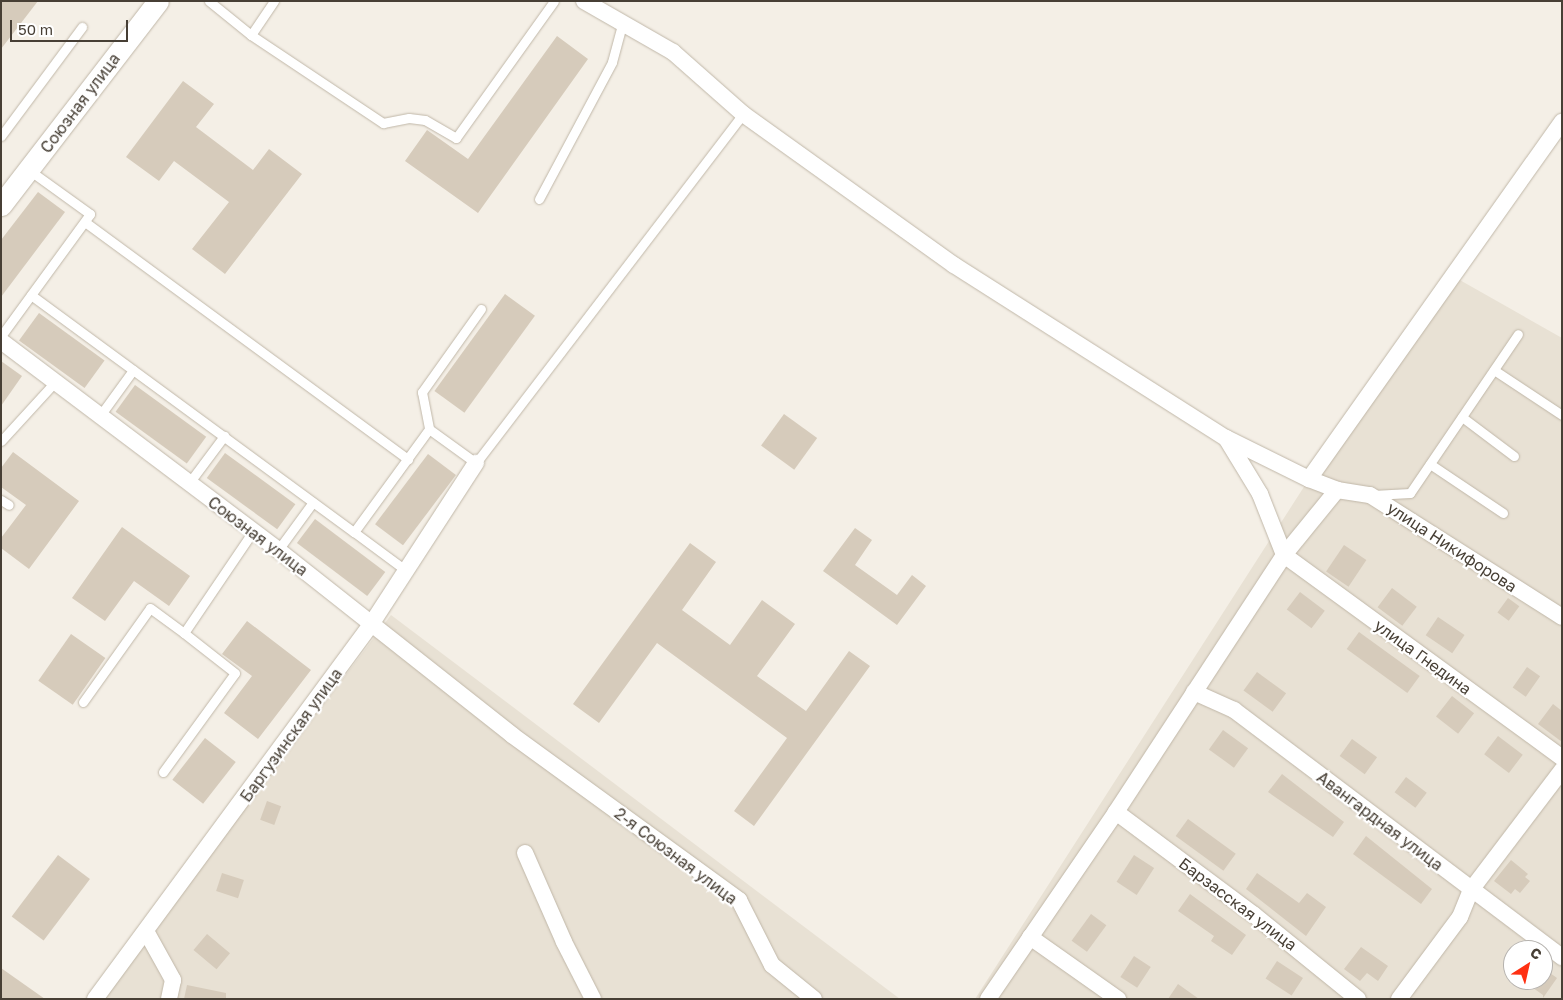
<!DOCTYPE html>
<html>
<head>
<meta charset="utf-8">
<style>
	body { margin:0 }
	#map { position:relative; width:1563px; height:1000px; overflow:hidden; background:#f4efe6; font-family:"Golos Text",sans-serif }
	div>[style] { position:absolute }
	.residential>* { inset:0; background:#e8e1d4 }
	.building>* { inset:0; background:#d6cbbb; transform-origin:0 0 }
	.roads { filter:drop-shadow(0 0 1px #c0b7a8) drop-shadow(0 0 1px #c0b7a8) }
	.service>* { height:9px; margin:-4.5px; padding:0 4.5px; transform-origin:4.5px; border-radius:4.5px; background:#fff }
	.minor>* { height:16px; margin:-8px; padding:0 8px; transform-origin:8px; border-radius:8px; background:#fff }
	.tertiary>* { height:21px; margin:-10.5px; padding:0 10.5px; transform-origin:10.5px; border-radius:10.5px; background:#fff }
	span { translate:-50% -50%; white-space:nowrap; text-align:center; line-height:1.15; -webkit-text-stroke:4.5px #fff; paint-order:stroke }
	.street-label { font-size:16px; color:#473f35 }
	.frame { position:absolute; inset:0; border:2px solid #473f35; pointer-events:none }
	.north { position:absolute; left:1503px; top:940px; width:50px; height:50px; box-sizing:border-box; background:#fff; border:1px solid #b5b2ae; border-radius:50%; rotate:35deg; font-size:14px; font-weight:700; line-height:20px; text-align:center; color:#473f35 }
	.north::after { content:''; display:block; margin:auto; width:18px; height:22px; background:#ff3012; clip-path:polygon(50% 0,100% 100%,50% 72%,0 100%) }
	.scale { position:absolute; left:10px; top:20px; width:118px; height:22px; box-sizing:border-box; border:2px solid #473f35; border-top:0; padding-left:6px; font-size:15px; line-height:18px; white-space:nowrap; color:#473f35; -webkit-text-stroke:4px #fff; paint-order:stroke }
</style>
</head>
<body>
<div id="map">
	<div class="residential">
		<i style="clip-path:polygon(evenodd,1458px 279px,1562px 338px,1562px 999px,975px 999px,1309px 479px,1458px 279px,1513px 950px,1543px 950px,1543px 980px,1513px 980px,1513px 950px)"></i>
		<i style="clip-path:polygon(391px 615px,900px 999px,101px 999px)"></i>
	</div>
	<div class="building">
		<i style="clip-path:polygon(1px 1px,38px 1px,1px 49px)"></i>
		<i style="clip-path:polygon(557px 36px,588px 59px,478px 213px,405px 161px,427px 130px,468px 159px)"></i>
		<i style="clip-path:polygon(183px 81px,214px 104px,196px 127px,253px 170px,269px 149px,302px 174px,225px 274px,192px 249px,229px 202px,174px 161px,159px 181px,126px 157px)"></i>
		<i style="clip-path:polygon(38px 192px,65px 212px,1px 297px,1px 240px)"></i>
		<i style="left:505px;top:294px;width:37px;height:120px;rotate:36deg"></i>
		<i style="left:39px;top:313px;width:81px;height:34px;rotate:36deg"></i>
		<i style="clip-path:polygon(1px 361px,22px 376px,1px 406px)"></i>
		<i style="left:135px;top:385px;width:88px;height:33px;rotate:36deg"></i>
		<i style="left:784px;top:414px;width:41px;height:39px;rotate:36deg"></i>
		<i style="clip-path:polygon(13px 452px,79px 501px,29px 569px,1px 548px,1px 538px,26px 505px,1px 487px,1px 468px)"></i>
		<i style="left:225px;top:453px;width:87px;height:31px;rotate:36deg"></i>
		<i style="left:428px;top:454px;width:35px;height:88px;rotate:37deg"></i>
		<i style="left:315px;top:519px;width:88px;height:30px;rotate:37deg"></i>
		<i style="clip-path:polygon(122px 527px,190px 576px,169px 606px,134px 581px,105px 621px,72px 598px)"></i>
		<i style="clip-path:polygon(855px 528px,872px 540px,855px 565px,897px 595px,912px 575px,926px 586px,897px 625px,823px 571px)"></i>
		<i style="clip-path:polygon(690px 543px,716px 562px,682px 610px,730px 645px,762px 600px,795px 624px,757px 676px,806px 711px,849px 651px,870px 666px,754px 826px,734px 811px,787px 738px,657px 643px,599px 723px,573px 704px)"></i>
		<i style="left:1344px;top:545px;width:27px;height:32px;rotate:34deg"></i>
		<i style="left:1392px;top:588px;width:31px;height:24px;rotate:37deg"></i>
		<i style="left:1300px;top:592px;width:31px;height:22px;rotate:37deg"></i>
		<i style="left:1508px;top:598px;width:14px;height:18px;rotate:36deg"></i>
		<i style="left:1438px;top:617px;width:32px;height:22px;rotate:34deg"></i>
		<i style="clip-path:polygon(247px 621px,311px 670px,258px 739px,224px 713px,252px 676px,222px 654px)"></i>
		<i style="left:1359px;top:632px;width:75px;height:21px;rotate:36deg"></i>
		<i style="left:71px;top:634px;width:42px;height:57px;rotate:35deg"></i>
		<i style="left:1527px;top:667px;width:16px;height:25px;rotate:35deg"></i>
		<i style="left:1257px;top:672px;width:36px;height:23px;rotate:36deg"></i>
		<i style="left:1452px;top:696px;width:28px;height:26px;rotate:38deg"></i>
		<i style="clip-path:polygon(1553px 704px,1562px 711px,1562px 742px,1538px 724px)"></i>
		<i style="left:1223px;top:730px;width:31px;height:24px;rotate:36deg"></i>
		<i style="left:1498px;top:736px;width:31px;height:23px;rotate:37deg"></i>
		<i style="left:205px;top:738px;width:39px;height:53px;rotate:38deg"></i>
		<i style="left:1352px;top:739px;width:31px;height:21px;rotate:36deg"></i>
		<i style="clip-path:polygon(1282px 774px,1344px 822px,1333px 837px,1268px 792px)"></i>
		<i style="left:1406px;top:777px;width:26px;height:19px;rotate:37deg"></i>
		<i style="left:267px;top:801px;width:15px;height:20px;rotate:20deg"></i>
		<i style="left:1188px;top:819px;width:59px;height:21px;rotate:36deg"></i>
		<i style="clip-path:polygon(1366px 836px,1432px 889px,1421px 904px,1353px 854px)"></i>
		<i style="left:58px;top:855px;width:40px;height:77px;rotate:37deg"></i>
		<i style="left:1134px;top:855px;width:24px;height:32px;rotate:33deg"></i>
		<i style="clip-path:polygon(1511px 860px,1528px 874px,1525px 877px,1530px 881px,1520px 893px,1515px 889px,1511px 894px,1494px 881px)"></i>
		<i style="left:222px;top:873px;width:23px;height:19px;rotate:18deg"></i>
		<i style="clip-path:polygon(1257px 873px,1299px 903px,1307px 893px,1326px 907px,1306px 936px,1246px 889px)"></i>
		<i style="clip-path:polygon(1190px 894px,1246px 935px,1232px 955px,1211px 941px,1214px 936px,1178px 911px)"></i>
		<i style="left:1091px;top:914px;width:19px;height:33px;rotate:36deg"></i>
		<i style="left:207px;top:934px;width:30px;height:21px;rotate:40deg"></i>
		<i style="clip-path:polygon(1361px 947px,1388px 966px,1378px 981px,1367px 973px,1360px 981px,1344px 969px)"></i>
		<i style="left:1134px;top:956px;width:20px;height:25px;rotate:33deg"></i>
		<i style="left:1277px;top:961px;width:31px;height:21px;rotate:33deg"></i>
		<i style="clip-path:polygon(1px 968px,45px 999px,1px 999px)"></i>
		<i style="clip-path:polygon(1543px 968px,1557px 978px,1543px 998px,1543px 995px,1522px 980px,1543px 980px)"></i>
		<i style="clip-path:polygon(1178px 984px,1199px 999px,1168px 999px)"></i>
		<i style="clip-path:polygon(187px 985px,226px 993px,226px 999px,184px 999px)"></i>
	</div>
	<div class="roads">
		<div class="service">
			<i style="left:209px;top:1px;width:54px;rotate:39deg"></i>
			<i style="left:251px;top:35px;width:41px;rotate:-55.9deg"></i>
			<i style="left:251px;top:35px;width:159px;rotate:33.7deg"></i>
			<i style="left:383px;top:123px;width:26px;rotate:-11deg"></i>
			<i style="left:409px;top:118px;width:16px;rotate:7deg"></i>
			<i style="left:425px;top:120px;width:36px;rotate:30deg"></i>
			<i style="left:456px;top:138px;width:168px;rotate:-54.4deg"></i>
			<i style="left:1px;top:136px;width:136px;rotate:-53.4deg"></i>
			<i style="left:539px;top:199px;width:155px;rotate:-61.9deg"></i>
			<i style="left:612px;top:62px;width:38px;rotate:-75deg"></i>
			<i style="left:85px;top:222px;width:401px;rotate:36.3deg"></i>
			<i style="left:31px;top:295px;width:401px;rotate:36.3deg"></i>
			<i style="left:354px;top:532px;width:127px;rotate:-53.9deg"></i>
			<i style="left:481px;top:309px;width:102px;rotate:125.4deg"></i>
			<i style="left:422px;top:392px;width:38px;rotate:79deg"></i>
			<i style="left:429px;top:429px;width:58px;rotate:35.9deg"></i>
			<i style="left:476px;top:463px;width:439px;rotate:-52.6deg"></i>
			<i style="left:1px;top:336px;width:151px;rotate:-53.9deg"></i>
			<i style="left:90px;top:214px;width:75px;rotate:-144.2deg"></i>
			<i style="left:1494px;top:370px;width:82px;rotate:33.5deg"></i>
			<i style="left:99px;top:417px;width:58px;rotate:-54.1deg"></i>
			<i style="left:1462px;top:417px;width:65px;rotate:36.9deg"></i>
			<i style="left:1px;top:441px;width:79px;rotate:-47.6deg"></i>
			<i style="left:1430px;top:464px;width:88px;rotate:33.9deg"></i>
			<i style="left:189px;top:483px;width:59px;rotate:-53.3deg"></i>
			<i style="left:1373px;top:495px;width:37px;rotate:-3deg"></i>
			<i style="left:1410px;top:493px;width:192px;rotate:-55.8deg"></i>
			<i style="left:1px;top:500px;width:9px;rotate:32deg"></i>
			<i style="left:354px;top:532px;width:67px;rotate:36.5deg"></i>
			<i style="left:278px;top:550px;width:59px;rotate:-53.9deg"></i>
			<i style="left:83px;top:702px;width:115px;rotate:-54.5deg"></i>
			<i style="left:150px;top:608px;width:42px;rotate:36.3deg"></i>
			<i style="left:163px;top:772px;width:122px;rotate:-54deg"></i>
			<i style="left:235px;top:673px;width:65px;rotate:-141.9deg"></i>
			<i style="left:184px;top:633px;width:123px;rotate:-55.9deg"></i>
		</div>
		<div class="minor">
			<i style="left:584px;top:1px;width:103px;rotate:29.8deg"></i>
			<i style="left:673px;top:52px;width:94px;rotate:41.5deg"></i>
			<i style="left:743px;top:114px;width:259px;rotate:35.6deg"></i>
			<i style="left:954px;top:265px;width:322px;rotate:32.5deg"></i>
			<i style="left:1226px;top:438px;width:93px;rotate:26.3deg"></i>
			<i style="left:1309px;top:479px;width:30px;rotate:21deg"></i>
			<i style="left:1337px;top:490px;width:33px;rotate:9deg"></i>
			<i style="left:1370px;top:495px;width:227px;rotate:32.4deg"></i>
			<i style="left:1px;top:341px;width:347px;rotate:37deg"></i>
			<i style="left:278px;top:550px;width:298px;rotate:38.3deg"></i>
			<i style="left:512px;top:735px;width:281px;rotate:36deg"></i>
			<i style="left:739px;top:900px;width:73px;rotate:63.1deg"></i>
			<i style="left:772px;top:965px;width:54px;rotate:39deg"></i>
			<i style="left:1226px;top:438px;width:66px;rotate:58.7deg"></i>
			<i style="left:1260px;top:494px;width:66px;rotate:68.5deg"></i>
			<i style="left:1284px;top:555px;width:344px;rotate:36.1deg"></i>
			<i style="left:1309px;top:479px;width:438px;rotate:-54.7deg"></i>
			<i style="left:1194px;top:692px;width:44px;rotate:24.2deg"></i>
			<i style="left:1234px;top:710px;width:411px;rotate:37deg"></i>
			<i style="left:1116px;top:812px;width:171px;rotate:36.7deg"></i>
			<i style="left:1253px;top:914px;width:135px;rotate:39deg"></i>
			<i style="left:525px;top:853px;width:97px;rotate:66.3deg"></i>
			<i style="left:564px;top:942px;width:64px;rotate:63deg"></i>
			<i style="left:147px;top:933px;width:54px;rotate:61deg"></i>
			<i style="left:173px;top:980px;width:19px;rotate:102deg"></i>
			<i style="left:1030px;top:937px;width:108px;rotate:35.2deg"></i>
			<i style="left:95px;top:999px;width:467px;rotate:-53.6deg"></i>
			<i style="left:372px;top:623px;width:191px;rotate:-57deg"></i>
			<i style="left:988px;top:999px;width:227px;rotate:-55.6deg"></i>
			<i style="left:1116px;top:812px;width:307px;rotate:-56.8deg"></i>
			<i style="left:1284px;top:555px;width:84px;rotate:-50.8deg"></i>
			<i style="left:1399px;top:999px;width:102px;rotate:-53.4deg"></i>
			<i style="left:1460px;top:917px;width:29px;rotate:-68deg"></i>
			<i style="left:1471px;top:890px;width:151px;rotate:-52.8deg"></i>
		</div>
		<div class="tertiary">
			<i style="left:1px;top:205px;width:257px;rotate:-52.4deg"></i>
		</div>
	</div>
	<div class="street-label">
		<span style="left:80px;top:103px;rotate:-53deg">Союзная улица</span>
		<span style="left:258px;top:536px;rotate:37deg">Союзная улица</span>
		<span style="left:1452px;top:547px;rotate:33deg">улица Никифорова</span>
		<span style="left:1423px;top:657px;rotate:36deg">улица Гнедина</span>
		<span style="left:291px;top:735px;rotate:-54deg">Баргузинская улица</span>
		<span style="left:1380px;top:821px;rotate:37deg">Авангардная улица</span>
		<span style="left:676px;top:856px;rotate:37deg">2-я Союзная улица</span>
		<span style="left:1238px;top:904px;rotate:37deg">Барзасская улица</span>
	</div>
	<div class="frame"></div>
	<div class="north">С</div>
	<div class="scale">50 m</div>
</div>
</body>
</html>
